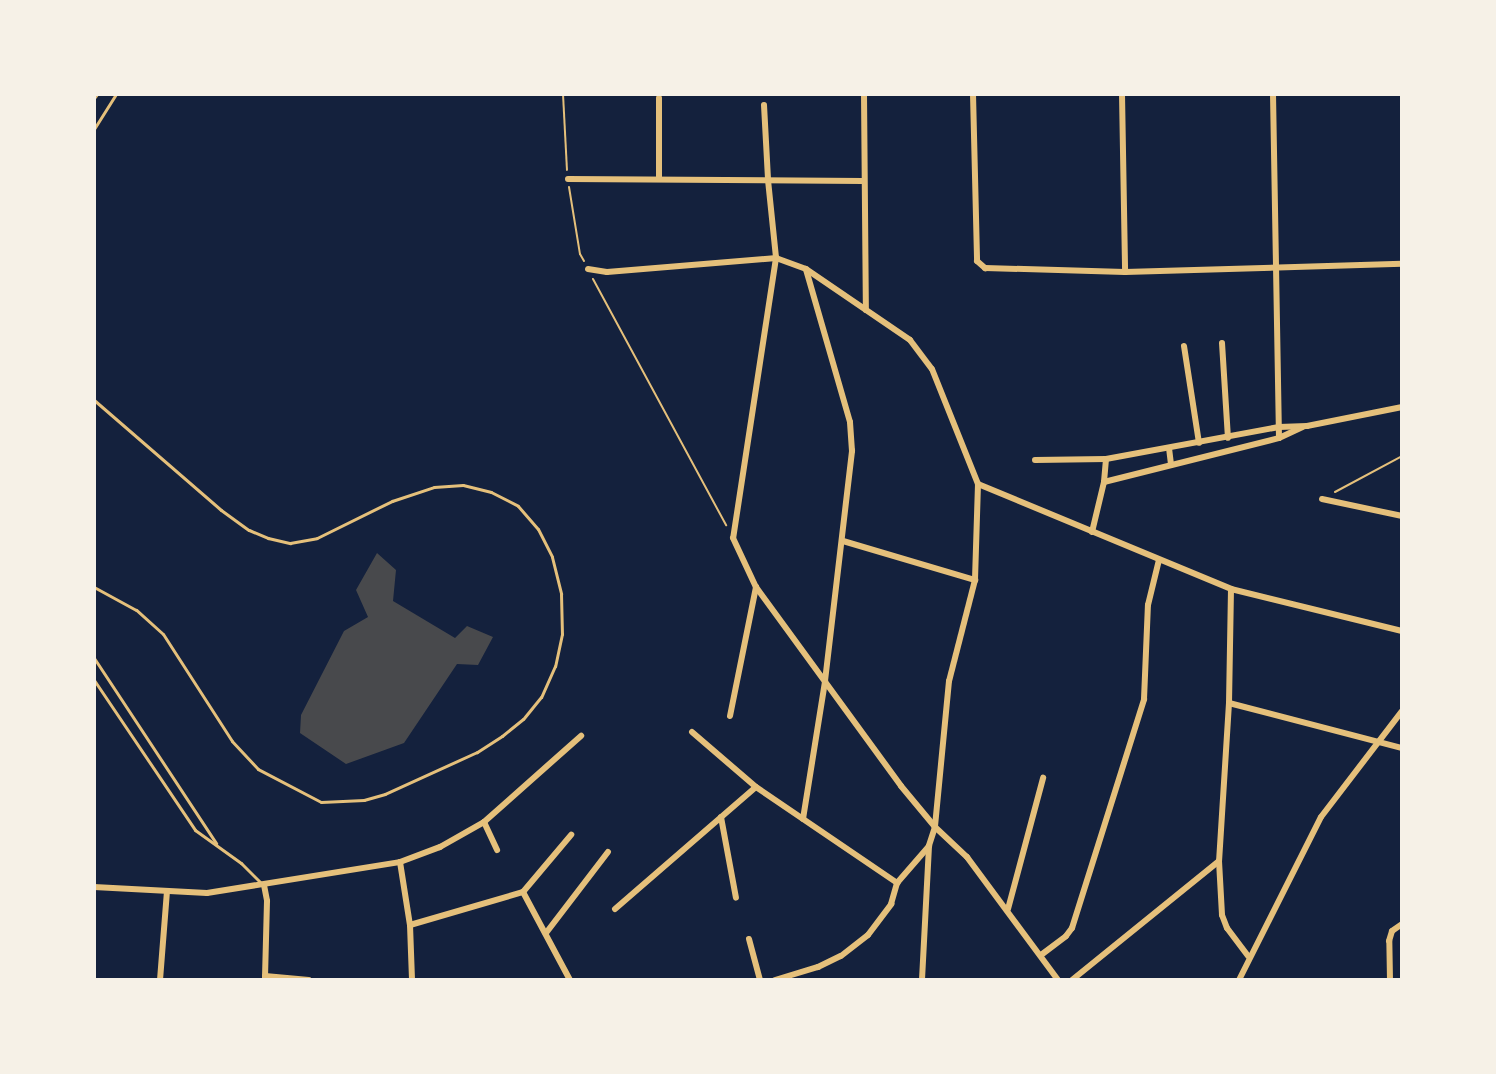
<!DOCTYPE html>
<html>
<head>
<meta charset="utf-8">
<style>
	body { margin:0 }
	#map { position:relative; width:1496px; height:1074px; overflow:hidden; background:#14213d; font-family:Literata,serif }
	div>[style] { position:absolute }
	.building>* { inset:0; background:#48494c }
	.path>* { height:2px; margin:-1px; padding:0 1px; transform-origin:1px; border-radius:1px; background:#e5c07b }
	.service>* { height:3px; margin:-1.5px; padding:0 1.5px; transform-origin:1.5px; border-radius:1.5px; background:#e5c07b }
	.minor>* { height:6px; margin:-3px; padding:0 3px; transform-origin:3px; border-radius:3px; background:#e5c07b }
	span { translate:-50% -50%; white-space:nowrap; text-align:center; line-height:1.15; -webkit-text-stroke:6px #f6f1e7; paint-order:stroke }
	.frame { position:absolute; inset:0; border:96px solid #f6f1e7; pointer-events:none }
</style>
</head>
<body>
<div id="map">
	<div class="building">
		<i style="clip-path:polygon(377px 553px,396px 570px,393px 601px,455px 638px,467px 626px,493px 637px,478px 665px,457px 664px,404px 743px,346px 764px,300px 733px,301px 715px,344px 631px,368px 617px,356px 590px)"></i>
	</div>
	<div class="path">
		<i style="left:563px;top:94px;width:76px;rotate:87deg"></i>
		<i style="left:569px;top:187px;width:68px;rotate:80.7deg"></i>
		<i style="left:580px;top:254px;width:8px;rotate:60deg"></i>
		<i style="left:593px;top:279px;width:280px;rotate:61.6deg"></i>
		<i style="left:1335px;top:492px;width:76px;rotate:-28.2deg"></i>
	</div>
	<div class="service">
		<i style="left:94px;top:98px;width:5px;rotate:-53deg"></i>
		<i style="left:94px;top:129px;width:41px;rotate:-57.8deg"></i>
		<i style="left:94px;top:400px;width:168px;rotate:40.9deg"></i>
		<i style="left:221px;top:510px;width:34px;rotate:36deg"></i>
		<i style="left:249px;top:530px;width:21px;rotate:23deg"></i>
		<i style="left:268px;top:538px;width:23px;rotate:13deg"></i>
		<i style="left:290px;top:543px;width:27px;rotate:-10deg"></i>
		<i style="left:317px;top:538px;width:84px;rotate:-26.3deg"></i>
		<i style="left:392px;top:501px;width:44px;rotate:-18.4deg"></i>
		<i style="left:434px;top:487px;width:29px;rotate:-4deg"></i>
		<i style="left:463px;top:485px;width:29px;rotate:14deg"></i>
		<i style="left:491px;top:492px;width:30px;rotate:27deg"></i>
		<i style="left:518px;top:506px;width:30px;rotate:49deg"></i>
		<i style="left:538px;top:529px;width:31px;rotate:63deg"></i>
		<i style="left:552px;top:557px;width:38px;rotate:76deg"></i>
		<i style="left:561px;top:594px;width:40px;rotate:88.6deg"></i>
		<i style="left:562px;top:634px;width:33px;rotate:102deg"></i>
		<i style="left:555px;top:666px;width:34px;rotate:114deg"></i>
		<i style="left:541px;top:697px;width:28px;rotate:129deg"></i>
		<i style="left:523px;top:719px;width:27px;rotate:141deg"></i>
		<i style="left:502px;top:736px;width:30px;rotate:147deg"></i>
		<i style="left:477px;top:752px;width:101px;rotate:155.5deg"></i>
		<i style="left:385px;top:794px;width:22px;rotate:164deg"></i>
		<i style="left:364px;top:800px;width:43px;rotate:177.3deg"></i>
		<i style="left:321px;top:802px;width:71px;rotate:-152.4deg"></i>
		<i style="left:258px;top:769px;width:38px;rotate:-133deg"></i>
		<i style="left:232px;top:741px;width:127px;rotate:-122.8deg"></i>
		<i style="left:163px;top:634px;width:36px;rotate:-138deg"></i>
		<i style="left:136px;top:610px;width:48px;rotate:-151.3deg"></i>
		<i style="left:94px;top:658px;width:222px;rotate:56.6deg"></i>
		<i style="left:94px;top:680px;width:181px;rotate:56deg"></i>
		<i style="left:195px;top:830px;width:57px;rotate:35.7deg"></i>
		<i style="left:241px;top:863px;width:28px;rotate:45deg"></i>
	</div>
	<div class="minor">
		<i style="left:864px;top:94px;width:216px;rotate:89.5deg"></i>
		<i style="left:973px;top:94px;width:167px;rotate:88.6deg"></i>
		<i style="left:977px;top:261px;width:11px;rotate:41deg"></i>
		<i style="left:985px;top:268px;width:140px;rotate:1.6deg"></i>
		<i style="left:1125px;top:272px;width:277px;rotate:-1.7deg"></i>
		<i style="left:1122px;top:94px;width:178px;rotate:89deg"></i>
		<i style="left:1273px;top:94px;width:344px;rotate:89deg"></i>
		<i style="left:764px;top:105px;width:75px;rotate:86.9deg"></i>
		<i style="left:768px;top:180px;width:78px;rotate:84.1deg"></i>
		<i style="left:776px;top:258px;width:283px;rotate:98.7deg"></i>
		<i style="left:733px;top:538px;width:54px;rotate:64.9deg"></i>
		<i style="left:756px;top:587px;width:246px;rotate:53.9deg"></i>
		<i style="left:901px;top:786px;width:53px;rotate:50.3deg"></i>
		<i style="left:935px;top:827px;width:44px;rotate:43.2deg"></i>
		<i style="left:967px;top:857px;width:153px;rotate:53.5deg"></i>
		<i style="left:568px;top:179px;width:295px;rotate:0.4deg"></i>
		<i style="left:659px;top:179px;width:81px;rotate:-90deg"></i>
		<i style="left:588px;top:269px;width:19px;rotate:9deg"></i>
		<i style="left:607px;top:272px;width:170px;rotate:-4.7deg"></i>
		<i style="left:776px;top:258px;width:32px;rotate:20deg"></i>
		<i style="left:806px;top:269px;width:126px;rotate:34.3deg"></i>
		<i style="left:910px;top:340px;width:36px;rotate:53deg"></i>
		<i style="left:932px;top:369px;width:124px;rotate:68.2deg"></i>
		<i style="left:978px;top:484px;width:96px;rotate:91.8deg"></i>
		<i style="left:975px;top:580px;width:104px;rotate:104.4deg"></i>
		<i style="left:949px;top:681px;width:147px;rotate:95.5deg"></i>
		<i style="left:935px;top:827px;width:20px;rotate:108deg"></i>
		<i style="left:929px;top:846px;width:134px;rotate:93deg"></i>
		<i style="left:1222px;top:343px;width:95px;rotate:86.4deg"></i>
		<i style="left:1184px;top:346px;width:98px;rotate:81.2deg"></i>
		<i style="left:1169px;top:448px;width:17px;rotate:83deg"></i>
		<i style="left:1035px;top:460px;width:71px;rotate:-0.8deg"></i>
		<i style="left:1106px;top:459px;width:176px;rotate:-10.5deg"></i>
		<i style="left:1279px;top:427px;width:28px;rotate:-2deg"></i>
		<i style="left:1307px;top:426px;width:97px;rotate:-11.3deg"></i>
		<i style="left:1104px;top:482px;width:180px;rotate:-14.1deg"></i>
		<i style="left:1279px;top:438px;width:26px;rotate:-25deg"></i>
		<i style="left:978px;top:484px;width:274px;rotate:22.5deg"></i>
		<i style="left:1231px;top:589px;width:176px;rotate:13.8deg"></i>
		<i style="left:1322px;top:499px;width:82px;rotate:12deg"></i>
		<i style="left:1092px;top:532px;width:51px;rotate:-76.5deg"></i>
		<i style="left:1104px;top:482px;width:23px;rotate:-85deg"></i>
		<i style="left:843px;top:541px;width:138px;rotate:16.5deg"></i>
		<i style="left:1231px;top:589px;width:114px;rotate:91deg"></i>
		<i style="left:1229px;top:703px;width:158px;rotate:93.6deg"></i>
		<i style="left:1219px;top:861px;width:54px;rotate:86.8deg"></i>
		<i style="left:1222px;top:915px;width:14px;rotate:69deg"></i>
		<i style="left:1227px;top:928px;width:35px;rotate:53deg"></i>
		<i style="left:1229px;top:703px;width:179px;rotate:14.6deg"></i>
		<i style="left:730px;top:716px;width:132px;rotate:-78.6deg"></i>
		<i style="left:692px;top:732px;width:84px;rotate:40.7deg"></i>
		<i style="left:756px;top:787px;width:171px;rotate:34.2deg"></i>
		<i style="left:721px;top:817px;width:82px;rotate:79.5deg"></i>
		<i style="left:803px;top:819px;width:140px;rotate:-80.9deg"></i>
		<i style="left:825px;top:681px;width:232px;rotate:-83.3deg"></i>
		<i style="left:852px;top:451px;width:29px;rotate:-94deg"></i>
		<i style="left:850px;top:422px;width:158px;rotate:-106.1deg"></i>
		<i style="left:484px;top:822px;width:31px;rotate:65deg"></i>
		<i style="left:400px;top:862px;width:64px;rotate:81deg"></i>
		<i style="left:410px;top:925px;width:55px;rotate:87.9deg"></i>
		<i style="left:264px;top:885px;width:16px;rotate:79deg"></i>
		<i style="left:267px;top:901px;width:79px;rotate:91.5deg"></i>
		<i style="left:94px;top:887px;width:113px;rotate:3deg"></i>
		<i style="left:207px;top:893px;width:195px;rotate:-9.1deg"></i>
		<i style="left:400px;top:862px;width:43px;rotate:-20.6deg"></i>
		<i style="left:440px;top:847px;width:51px;rotate:-29.6deg"></i>
		<i style="left:484px;top:822px;width:130px;rotate:-41.6deg"></i>
		<i style="left:523px;top:892px;width:100px;rotate:61.9deg"></i>
		<i style="left:523px;top:892px;width:75px;rotate:-49.9deg"></i>
		<i style="left:615px;top:909px;width:186px;rotate:-40.9deg"></i>
		<i style="left:1008px;top:909px;width:136px;rotate:-75deg"></i>
		<i style="left:410px;top:925px;width:118px;rotate:-16.3deg"></i>
		<i style="left:546px;top:933px;width:102px;rotate:-52.6deg"></i>
		<i style="left:749px;top:939px;width:42px;rotate:75deg"></i>
		<i style="left:1041px;top:955px;width:31px;rotate:-37deg"></i>
		<i style="left:1066px;top:936px;width:10px;rotate:-53deg"></i>
		<i style="left:1072px;top:928px;width:240px;rotate:-72.5deg"></i>
		<i style="left:1144px;top:699px;width:94px;rotate:-87.6deg"></i>
		<i style="left:1148px;top:605px;width:46px;rotate:-76.3deg"></i>
		<i style="left:265px;top:976px;width:44px;rotate:5.2deg"></i>
		<i style="left:160px;top:980px;width:88px;rotate:-85.5deg"></i>
		<i style="left:775px;top:980px;width:45px;rotate:-16.8deg"></i>
		<i style="left:818px;top:967px;width:25px;rotate:-26deg"></i>
		<i style="left:841px;top:956px;width:34px;rotate:-38deg"></i>
		<i style="left:868px;top:935px;width:39px;rotate:-53deg"></i>
		<i style="left:891px;top:904px;width:22px;rotate:-74deg"></i>
		<i style="left:897px;top:883px;width:49px;rotate:-49.1deg"></i>
		<i style="left:1072px;top:980px;width:189px;rotate:-39deg"></i>
		<i style="left:1239px;top:980px;width:182px;rotate:-63.3deg"></i>
		<i style="left:1321px;top:817px;width:133px;rotate:-52.6deg"></i>
		<i style="left:1390px;top:980px;width:39px;rotate:-91deg"></i>
		<i style="left:1389px;top:941px;width:10px;rotate:-73deg"></i>
		<i style="left:1392px;top:931px;width:12px;rotate:-35deg"></i>
	</div>
	<div class="frame"></div>
</div>
</body>
</html>
